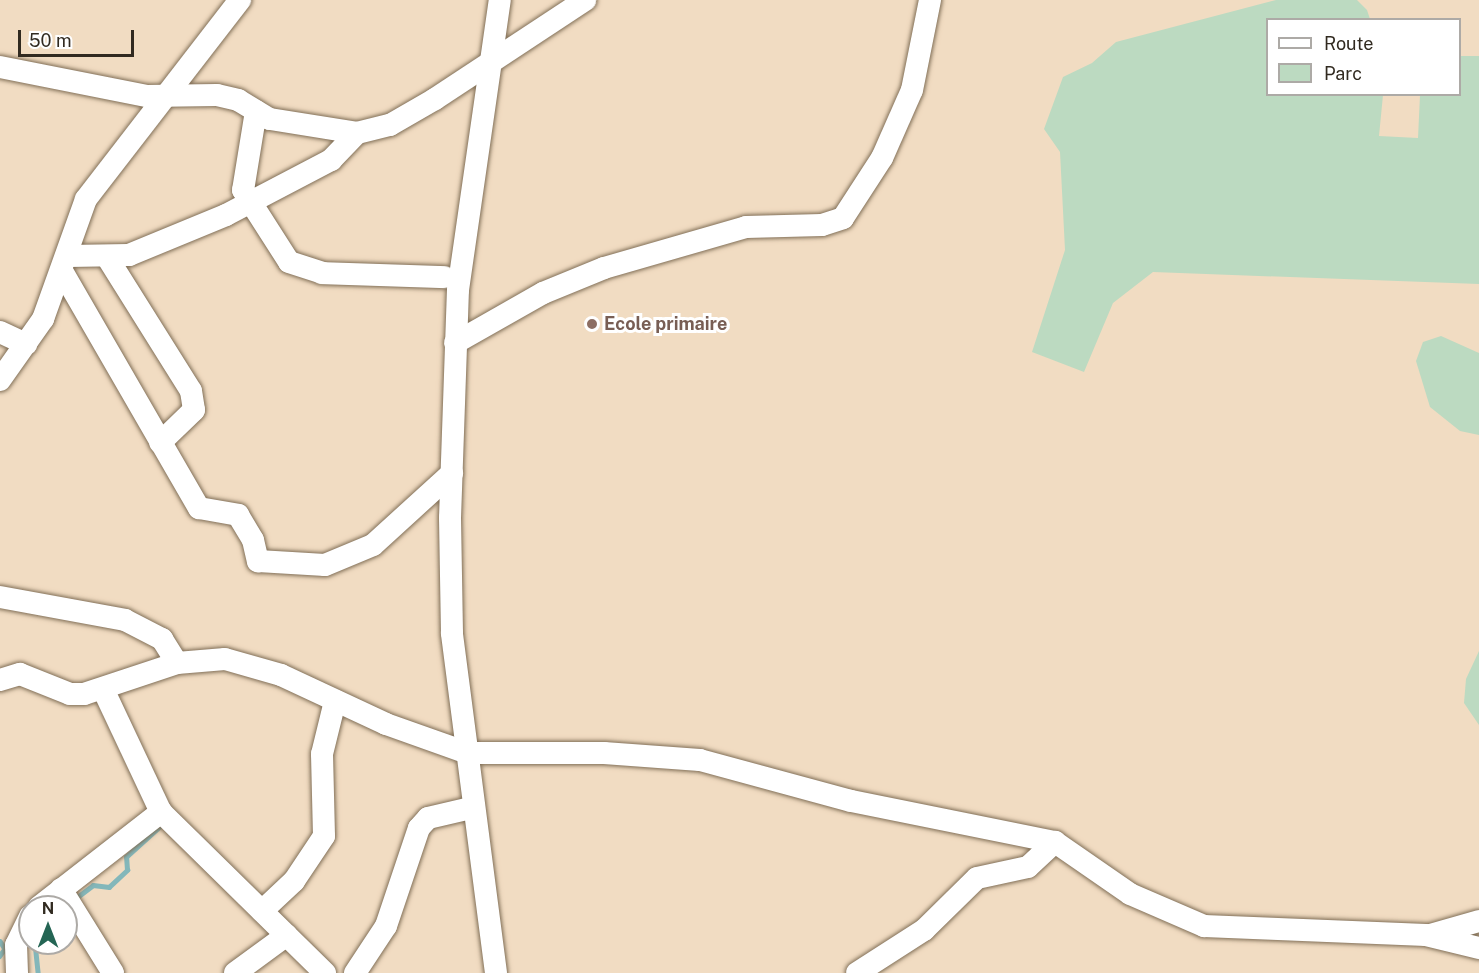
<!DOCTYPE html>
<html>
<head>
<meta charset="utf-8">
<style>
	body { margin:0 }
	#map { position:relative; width:1479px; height:973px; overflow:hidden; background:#f1dcc2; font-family:"Public Sans",sans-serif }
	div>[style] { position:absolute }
	.green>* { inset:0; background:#bcdac1 }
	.stream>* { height:4.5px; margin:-2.25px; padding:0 2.25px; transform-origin:2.25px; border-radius:2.25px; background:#83b7ba }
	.roads { filter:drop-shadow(0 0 2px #816f57) drop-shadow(0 0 2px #816f57) }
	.minor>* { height:22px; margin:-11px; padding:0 11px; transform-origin:11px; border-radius:11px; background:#fff }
	.dots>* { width:16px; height:16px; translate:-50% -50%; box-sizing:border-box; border:3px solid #fff; border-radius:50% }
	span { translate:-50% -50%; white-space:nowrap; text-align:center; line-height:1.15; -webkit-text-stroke:6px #fff; paint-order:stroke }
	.education-label { font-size:18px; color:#785e54; font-weight:700 }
	.left { translate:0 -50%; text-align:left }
	.legend { position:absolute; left:1266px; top:18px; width:195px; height:78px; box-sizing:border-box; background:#fff; border:2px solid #adaaa6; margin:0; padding:8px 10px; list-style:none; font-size:18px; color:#312a20 }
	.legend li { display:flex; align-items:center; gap:12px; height:30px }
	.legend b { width:30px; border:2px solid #adaaa6 }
	.north { position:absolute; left:18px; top:895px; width:60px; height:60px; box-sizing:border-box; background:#fff; border:2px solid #adaaa6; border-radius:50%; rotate:0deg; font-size:16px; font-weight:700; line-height:24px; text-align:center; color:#312a20 }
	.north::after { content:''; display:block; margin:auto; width:21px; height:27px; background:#246554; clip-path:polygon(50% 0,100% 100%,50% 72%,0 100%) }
	.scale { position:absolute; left:18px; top:30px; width:116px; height:27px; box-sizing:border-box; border:3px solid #312a20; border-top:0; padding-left:8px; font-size:18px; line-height:21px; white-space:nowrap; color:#312a20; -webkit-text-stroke:4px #fff; paint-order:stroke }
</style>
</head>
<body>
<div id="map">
	<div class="green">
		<i style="clip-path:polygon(1276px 0,1357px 0,1367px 10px,1370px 19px,1268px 20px,1268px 94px,1383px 95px,1379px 136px,1418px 138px,1420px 95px,1460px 94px,1460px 56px,1479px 56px,1479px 284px,1153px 272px,1113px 303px,1084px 372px,1032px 352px,1065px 250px,1060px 152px,1044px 129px,1063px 77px,1092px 63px,1116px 42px)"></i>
		<i style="clip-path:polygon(1441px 336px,1479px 353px,1479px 435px,1460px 431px,1430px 407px,1416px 361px,1423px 342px)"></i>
		<i style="clip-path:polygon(1479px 651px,1479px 725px,1464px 703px,1466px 679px)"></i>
	</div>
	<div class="stream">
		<i style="left:76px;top:898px;width:21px;rotate:-37deg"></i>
		<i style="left:93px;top:885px;width:16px;rotate:7deg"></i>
		<i style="left:109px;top:887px;width:25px;rotate:-43deg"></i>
		<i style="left:127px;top:870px;width:13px;rotate:-94deg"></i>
		<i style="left:126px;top:857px;width:45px;rotate:-42.3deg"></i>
		<i style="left:0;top:941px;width:9px;rotate:58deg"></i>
		<i style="left:5px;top:949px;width:9px;rotate:126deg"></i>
		<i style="left:35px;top:943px;width:30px;rotate:84deg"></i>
	</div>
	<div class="roads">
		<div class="minor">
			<i style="left:0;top:67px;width:150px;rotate:11.2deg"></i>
			<i style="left:147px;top:96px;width:70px;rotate:-0.8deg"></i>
			<i style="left:217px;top:95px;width:22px;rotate:13deg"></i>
			<i style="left:238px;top:100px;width:37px;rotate:31deg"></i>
			<i style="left:270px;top:119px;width:88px;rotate:9.1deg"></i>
			<i style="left:357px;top:133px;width:34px;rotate:-14deg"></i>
			<i style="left:390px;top:125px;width:52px;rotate:-30deg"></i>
			<i style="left:435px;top:99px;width:180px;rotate:-33.4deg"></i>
			<i style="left:256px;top:111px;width:80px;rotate:99.3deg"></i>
			<i style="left:243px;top:190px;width:85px;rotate:57.4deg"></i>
			<i style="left:289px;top:262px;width:35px;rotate:18deg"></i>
			<i style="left:322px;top:273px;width:122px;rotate:1.9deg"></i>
			<i style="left:68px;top:256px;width:61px;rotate:-0.9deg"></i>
			<i style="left:129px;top:255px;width:105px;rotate:-22.4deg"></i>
			<i style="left:226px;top:215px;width:119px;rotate:-27.6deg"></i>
			<i style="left:331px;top:160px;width:37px;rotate:-46deg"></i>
			<i style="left:107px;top:257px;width:158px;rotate:57.9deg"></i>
			<i style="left:191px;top:391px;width:19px;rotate:81deg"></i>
			<i style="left:194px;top:410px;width:47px;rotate:135.9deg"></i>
			<i style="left:62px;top:271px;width:274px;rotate:60deg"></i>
			<i style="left:199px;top:508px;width:40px;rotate:10deg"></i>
			<i style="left:238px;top:515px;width:29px;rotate:59deg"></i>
			<i style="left:253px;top:540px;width:22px;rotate:77deg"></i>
			<i style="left:258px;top:561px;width:67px;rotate:3.4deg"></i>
			<i style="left:325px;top:565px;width:52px;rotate:-22.6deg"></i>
			<i style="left:373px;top:545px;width:107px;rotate:-42.3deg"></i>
			<i style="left:0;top:332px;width:29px;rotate:25deg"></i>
			<i style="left:455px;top:343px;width:101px;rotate:-29.6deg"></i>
			<i style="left:543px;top:293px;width:66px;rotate:-22.3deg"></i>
			<i style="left:604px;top:268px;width:148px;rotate:-16.1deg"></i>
			<i style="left:746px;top:227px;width:76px;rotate:-1.5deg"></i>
			<i style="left:822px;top:225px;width:22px;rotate:-18deg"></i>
			<i style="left:843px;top:218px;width:72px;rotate:-57deg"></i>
			<i style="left:882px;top:158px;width:74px;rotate:-66.2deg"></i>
			<i style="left:912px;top:90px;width:92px;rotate:-78.7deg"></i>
			<i style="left:0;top:380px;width:75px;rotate:-54.8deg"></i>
			<i style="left:43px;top:319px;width:127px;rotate:-70.3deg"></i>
			<i style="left:86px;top:199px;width:252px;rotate:-52.3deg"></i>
			<i style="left:0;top:597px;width:127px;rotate:10.4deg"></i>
			<i style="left:125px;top:620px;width:42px;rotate:27.2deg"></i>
			<i style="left:162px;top:639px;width:28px;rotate:58deg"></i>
			<i style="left:0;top:680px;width:21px;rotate:-17deg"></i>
			<i style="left:20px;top:674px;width:54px;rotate:21.8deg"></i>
			<i style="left:70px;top:694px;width:14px"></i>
			<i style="left:84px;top:694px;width:98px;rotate:-18.4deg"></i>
			<i style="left:177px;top:663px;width:48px;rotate:-4.8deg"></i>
			<i style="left:225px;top:659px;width:58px;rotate:15.9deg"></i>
			<i style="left:281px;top:675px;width:116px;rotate:25deg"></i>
			<i style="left:386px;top:724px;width:87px;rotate:19.5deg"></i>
			<i style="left:468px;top:753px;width:136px"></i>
			<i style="left:604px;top:753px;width:96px;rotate:4.2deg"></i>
			<i style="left:700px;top:760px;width:156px;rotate:15.2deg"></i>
			<i style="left:851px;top:801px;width:208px;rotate:11.4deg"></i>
			<i style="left:1055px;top:842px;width:91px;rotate:34.7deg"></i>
			<i style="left:1130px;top:894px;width:81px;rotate:23.4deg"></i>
			<i style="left:1204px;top:926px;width:222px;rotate:2.3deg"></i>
			<i style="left:1426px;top:935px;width:55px;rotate:13.8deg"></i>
			<i style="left:103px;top:689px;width:136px;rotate:64.8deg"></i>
			<i style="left:161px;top:812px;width:230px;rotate:44.5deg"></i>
			<i style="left:61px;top:889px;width:99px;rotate:58.2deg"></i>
			<i style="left:39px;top:907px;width:155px;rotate:-37.9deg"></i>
			<i style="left:262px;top:911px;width:44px;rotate:-43.2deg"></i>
			<i style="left:294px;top:881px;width:54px;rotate:-56.3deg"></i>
			<i style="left:324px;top:836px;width:82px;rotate:-91.4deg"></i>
			<i style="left:322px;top:754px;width:55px;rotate:-76.2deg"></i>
			<i style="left:1430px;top:935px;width:51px;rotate:-15.9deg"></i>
			<i style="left:17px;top:973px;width:28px;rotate:-92deg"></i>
			<i style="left:16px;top:945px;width:32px;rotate:-64deg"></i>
			<i style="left:235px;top:973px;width:64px;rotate:-36.2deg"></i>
			<i style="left:355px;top:973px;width:56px;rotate:-56.6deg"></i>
			<i style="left:386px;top:926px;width:103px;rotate:-71.4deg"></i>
			<i style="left:419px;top:828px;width:13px;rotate:-48deg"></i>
			<i style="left:428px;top:818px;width:44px;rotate:-13.1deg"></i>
			<i style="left:496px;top:973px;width:343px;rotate:-97.4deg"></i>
			<i style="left:452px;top:633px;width:115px;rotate:-91deg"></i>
			<i style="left:450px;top:518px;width:228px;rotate:-88deg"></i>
			<i style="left:458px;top:290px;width:293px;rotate:-81.8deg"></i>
			<i style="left:857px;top:973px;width:80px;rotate:-32.7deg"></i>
			<i style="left:924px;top:930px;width:74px;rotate:-44.5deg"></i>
			<i style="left:977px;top:878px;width:52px;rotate:-12.2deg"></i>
			<i style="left:1028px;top:867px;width:37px;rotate:-43deg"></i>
		</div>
	</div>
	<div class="dots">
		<i style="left:592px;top:324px;background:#8d6e63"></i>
	</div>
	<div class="education-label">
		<span class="left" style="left:604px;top:324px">Ecole primaire</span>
	</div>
	<ul class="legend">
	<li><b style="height:8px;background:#fff"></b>Route</li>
	<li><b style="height:16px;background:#bcdac1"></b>Parc</li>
	</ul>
	<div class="north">N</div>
	<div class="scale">50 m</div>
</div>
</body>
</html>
